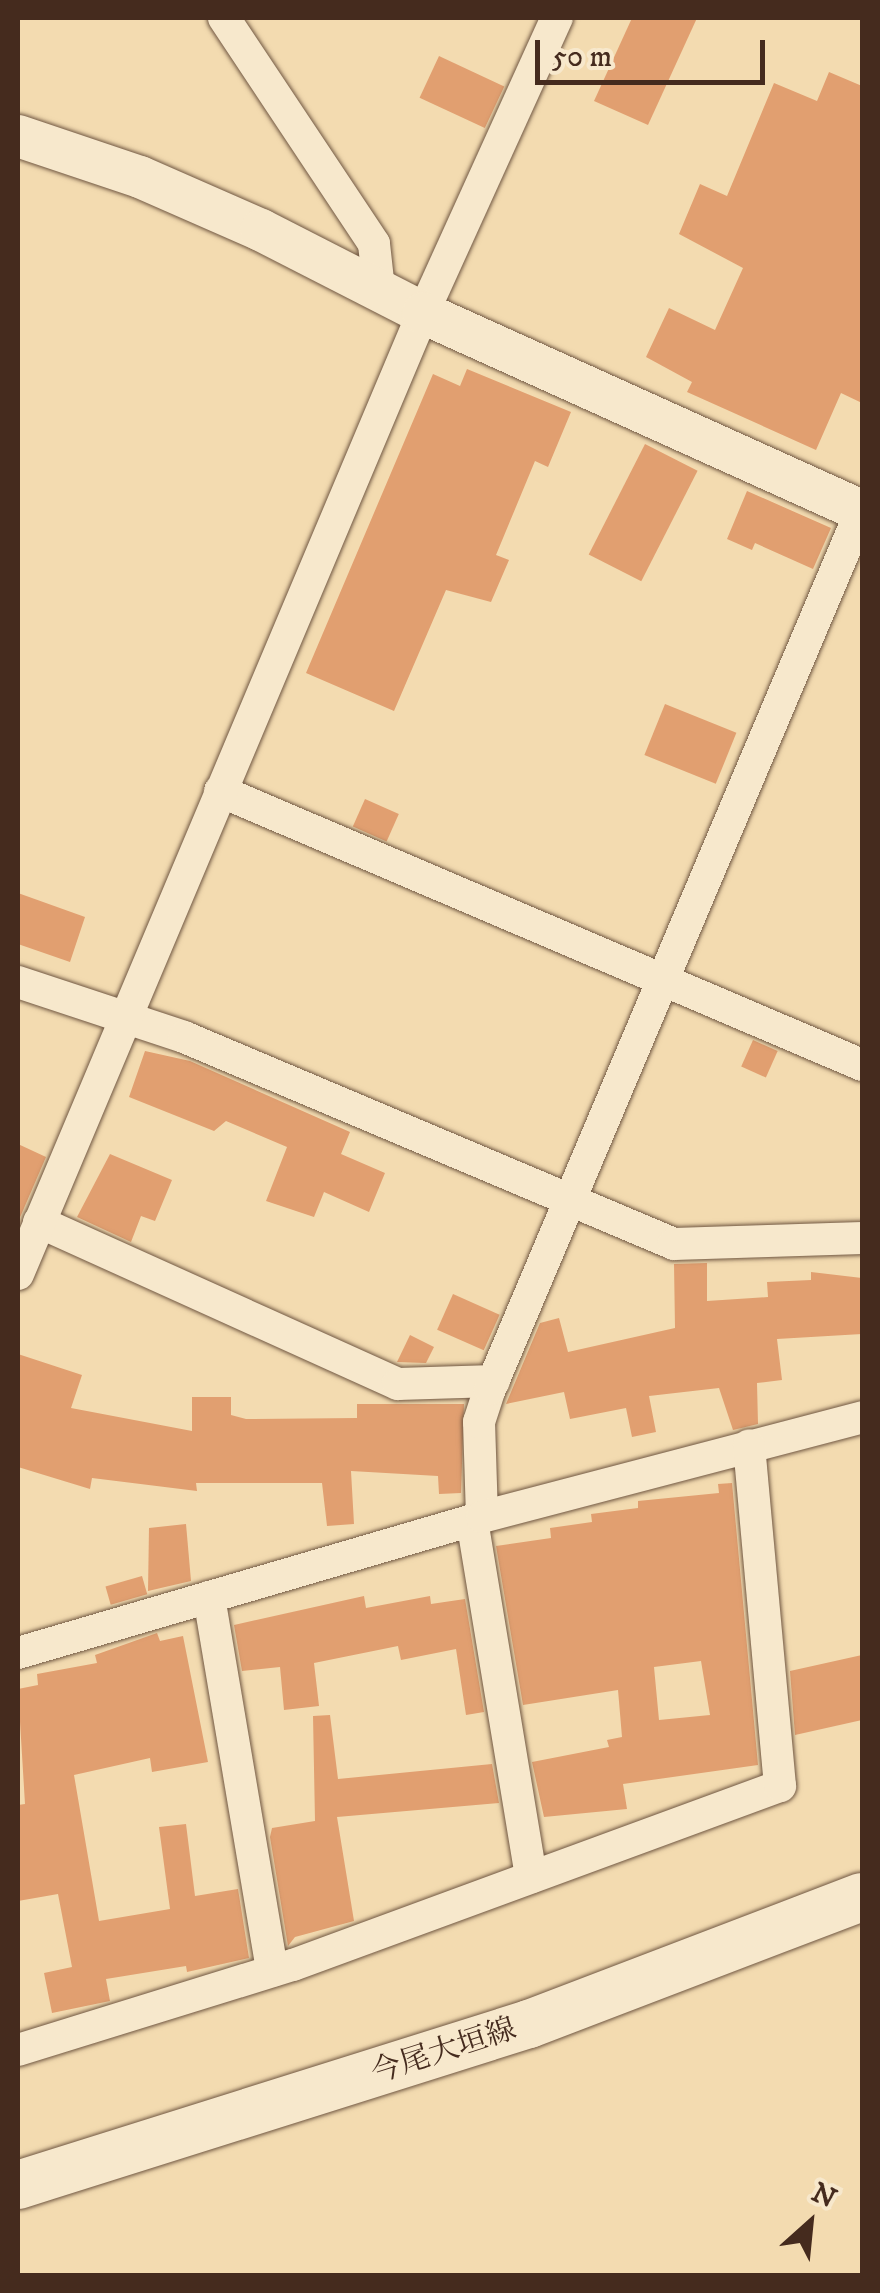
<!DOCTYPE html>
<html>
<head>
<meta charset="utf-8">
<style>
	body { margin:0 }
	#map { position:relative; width:880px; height:2293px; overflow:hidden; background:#f3dbb0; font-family:"IM FELL DW Pica","Noto Serif JP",serif }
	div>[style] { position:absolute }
	.building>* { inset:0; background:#e19f70; transform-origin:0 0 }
	.roads { filter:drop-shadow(0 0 2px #705742) drop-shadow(0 0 2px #705742) }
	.minor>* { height:32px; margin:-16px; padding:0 16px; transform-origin:16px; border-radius:16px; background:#f7e8cc }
	.tertiary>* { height:42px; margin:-21px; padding:0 21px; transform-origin:21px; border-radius:21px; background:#f7e8cc }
	.secondary>* { height:48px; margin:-24px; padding:0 24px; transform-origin:24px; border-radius:24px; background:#f7e8cc }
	span { translate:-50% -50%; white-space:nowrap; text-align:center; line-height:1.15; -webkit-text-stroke:8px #f7e8cc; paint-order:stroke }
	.street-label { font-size:30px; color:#452b1e }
	.frame { position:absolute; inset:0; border:20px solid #452b1e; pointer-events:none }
	.north { position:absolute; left:760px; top:2173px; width:100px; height:100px; -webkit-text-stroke:8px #f7e8cc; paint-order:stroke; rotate:27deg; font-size:28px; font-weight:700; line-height:40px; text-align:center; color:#452b1e }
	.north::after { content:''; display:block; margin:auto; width:35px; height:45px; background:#452b1e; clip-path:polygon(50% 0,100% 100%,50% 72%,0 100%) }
	.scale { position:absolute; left:535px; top:40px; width:230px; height:45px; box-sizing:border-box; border:5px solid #452b1e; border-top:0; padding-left:12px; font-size:30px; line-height:35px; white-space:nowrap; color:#452b1e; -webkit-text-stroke:8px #f7e8cc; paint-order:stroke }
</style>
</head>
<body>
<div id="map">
	<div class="building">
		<i style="clip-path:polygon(632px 18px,697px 18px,648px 125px,594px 101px)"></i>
		<i style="left:439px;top:56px;width:72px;height:46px;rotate:25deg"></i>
		<i style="clip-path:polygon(829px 72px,862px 86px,862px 403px,841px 393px,816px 450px,687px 392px,692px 382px,646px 357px,669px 308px,715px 330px,743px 268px,679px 234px,700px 184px,727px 196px,774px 83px,817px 101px)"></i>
		<i style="clip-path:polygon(467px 369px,571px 412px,548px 467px,535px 461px,496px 555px,509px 560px,491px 602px,446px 590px,394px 711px,306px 673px,433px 374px,460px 386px)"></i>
		<i style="left:645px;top:444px;width:59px;height:124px;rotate:27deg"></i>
		<i style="clip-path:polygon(747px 491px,831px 528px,813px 569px,755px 543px,752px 550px,727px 539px)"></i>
		<i style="left:665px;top:704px;width:77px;height:55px;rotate:22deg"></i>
		<i style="left:365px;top:799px;width:37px;height:30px;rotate:24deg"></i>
		<i style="clip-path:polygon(18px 893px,85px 917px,70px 962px,18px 944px)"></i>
		<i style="left:753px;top:1040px;width:27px;height:29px;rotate:24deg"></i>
		<i style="clip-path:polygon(145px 1051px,190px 1061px,350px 1132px,341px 1154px,385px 1173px,369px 1212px,324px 1192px,314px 1217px,266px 1201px,287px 1147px,226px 1121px,214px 1131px,129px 1097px)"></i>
		<i style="clip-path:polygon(18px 1144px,46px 1157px,18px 1222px)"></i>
		<i style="clip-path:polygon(110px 1154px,172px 1180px,155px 1221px,141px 1216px,131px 1242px,77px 1217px)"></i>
		<i style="clip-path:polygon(707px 1263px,707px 1301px,768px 1297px,767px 1282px,811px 1280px,811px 1272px,862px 1278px,862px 1334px,777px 1339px,782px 1380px,757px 1383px,758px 1424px,733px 1430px,719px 1388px,649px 1396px,656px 1432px,632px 1437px,626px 1408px,570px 1419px,564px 1392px,506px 1404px,540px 1323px,559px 1318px,568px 1352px,675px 1328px,674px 1264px)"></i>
		<i style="left:453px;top:1294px;width:51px;height:39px;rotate:24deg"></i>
		<i style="clip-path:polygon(410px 1335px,434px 1347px,426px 1363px,397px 1362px)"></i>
		<i style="clip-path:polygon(18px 1354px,82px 1375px,71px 1408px,192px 1431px,192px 1397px,231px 1397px,231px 1415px,246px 1419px,357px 1418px,357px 1404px,464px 1404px,461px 1493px,439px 1494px,438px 1476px,351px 1471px,354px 1524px,327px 1526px,322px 1483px,196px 1483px,197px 1491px,92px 1478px,90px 1489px,18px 1467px)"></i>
		<i style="clip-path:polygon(evenodd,732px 1483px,758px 1765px,623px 1784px,627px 1809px,544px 1817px,532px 1762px,609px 1747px,607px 1740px,622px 1737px,618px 1690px,523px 1705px,496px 1546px,551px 1538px,550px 1528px,592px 1522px,591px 1514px,638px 1508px,638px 1501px,719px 1493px,718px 1484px,732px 1483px,701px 1661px,710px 1715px,659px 1720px,654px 1667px,701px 1661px)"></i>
		<i style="clip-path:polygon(186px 1524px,191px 1581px,148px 1591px,149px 1528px)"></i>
		<i style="left:142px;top:1576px;width:19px;height:38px;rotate:74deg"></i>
		<i style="clip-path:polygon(364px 1596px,366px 1608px,430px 1596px,431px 1604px,465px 1599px,484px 1712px,466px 1715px,456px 1649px,401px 1660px,398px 1646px,314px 1663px,319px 1706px,284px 1710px,280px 1667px,242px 1671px,234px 1625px)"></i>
		<i style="clip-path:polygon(157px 1633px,160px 1641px,183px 1636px,208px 1762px,152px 1772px,150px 1758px,74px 1775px,99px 1921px,170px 1909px,159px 1827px,186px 1824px,195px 1896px,238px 1889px,249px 1958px,187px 1972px,186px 1966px,106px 1979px,110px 2001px,52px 2013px,44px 1973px,72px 1967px,58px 1894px,18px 1901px,18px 1805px,25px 1804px,18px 1689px,38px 1685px,37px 1674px,97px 1663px,95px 1655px)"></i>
		<i style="clip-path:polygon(862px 1655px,862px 1720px,795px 1735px,790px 1671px)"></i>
		<i style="clip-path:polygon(330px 1715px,338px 1779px,492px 1764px,499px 1803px,337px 1817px,354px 1921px,295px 1937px,288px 1946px,270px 1837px,272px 1828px,315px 1821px,313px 1716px)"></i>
	</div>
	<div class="roads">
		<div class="minor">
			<i style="left:224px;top:18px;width:271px;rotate:56.4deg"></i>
			<i style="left:374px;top:244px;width:45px;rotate:83.7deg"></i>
			<i style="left:220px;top:791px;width:698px;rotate:23.11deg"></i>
			<i style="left:18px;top:982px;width:175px;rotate:18.3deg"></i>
			<i style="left:184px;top:1037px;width:532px;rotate:22.9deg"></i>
			<i style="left:674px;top:1244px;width:188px;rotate:-1.8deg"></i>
			<i style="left:39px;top:1222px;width:394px;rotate:24.3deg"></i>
			<i style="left:398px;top:1384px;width:96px;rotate:-1.8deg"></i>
			<i style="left:18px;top:1274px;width:1043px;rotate:-67.15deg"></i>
			<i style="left:423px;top:313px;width:324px;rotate:-65.6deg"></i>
			<i style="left:482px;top:1517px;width:95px;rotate:-91.8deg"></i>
			<i style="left:479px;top:1422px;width:35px;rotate:-72deg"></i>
			<i style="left:490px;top:1389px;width:953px;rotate:-67.09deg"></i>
			<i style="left:472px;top:1520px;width:362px;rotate:80.6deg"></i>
			<i style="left:209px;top:1597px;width:379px;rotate:80.4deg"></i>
			<i style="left:18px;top:1653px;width:484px;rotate:-16.3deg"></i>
			<i style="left:482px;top:1517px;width:393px;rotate:-14.7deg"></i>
			<i style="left:18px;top:2050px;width:288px;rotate:-17.2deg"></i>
			<i style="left:293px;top:1965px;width:519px;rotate:-20.18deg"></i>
			<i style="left:780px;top:1786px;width:342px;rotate:-95.2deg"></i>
		</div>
		<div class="tertiary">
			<i style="left:18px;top:136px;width:129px;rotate:18.6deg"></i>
			<i style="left:140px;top:177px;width:132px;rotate:23.7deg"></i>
			<i style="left:261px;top:230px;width:182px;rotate:27.1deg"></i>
			<i style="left:423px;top:313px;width:481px;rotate:24.3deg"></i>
		</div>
		<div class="secondary">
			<i style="left:18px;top:2185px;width:536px;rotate:-17.49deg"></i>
			<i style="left:529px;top:2024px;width:356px;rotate:-20.9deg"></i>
		</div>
	</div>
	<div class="street-label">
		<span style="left:444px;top:2052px;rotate:-18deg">今尾大垣線</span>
	</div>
	<div class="frame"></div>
	<div class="north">N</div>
	<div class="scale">50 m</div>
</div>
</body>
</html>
